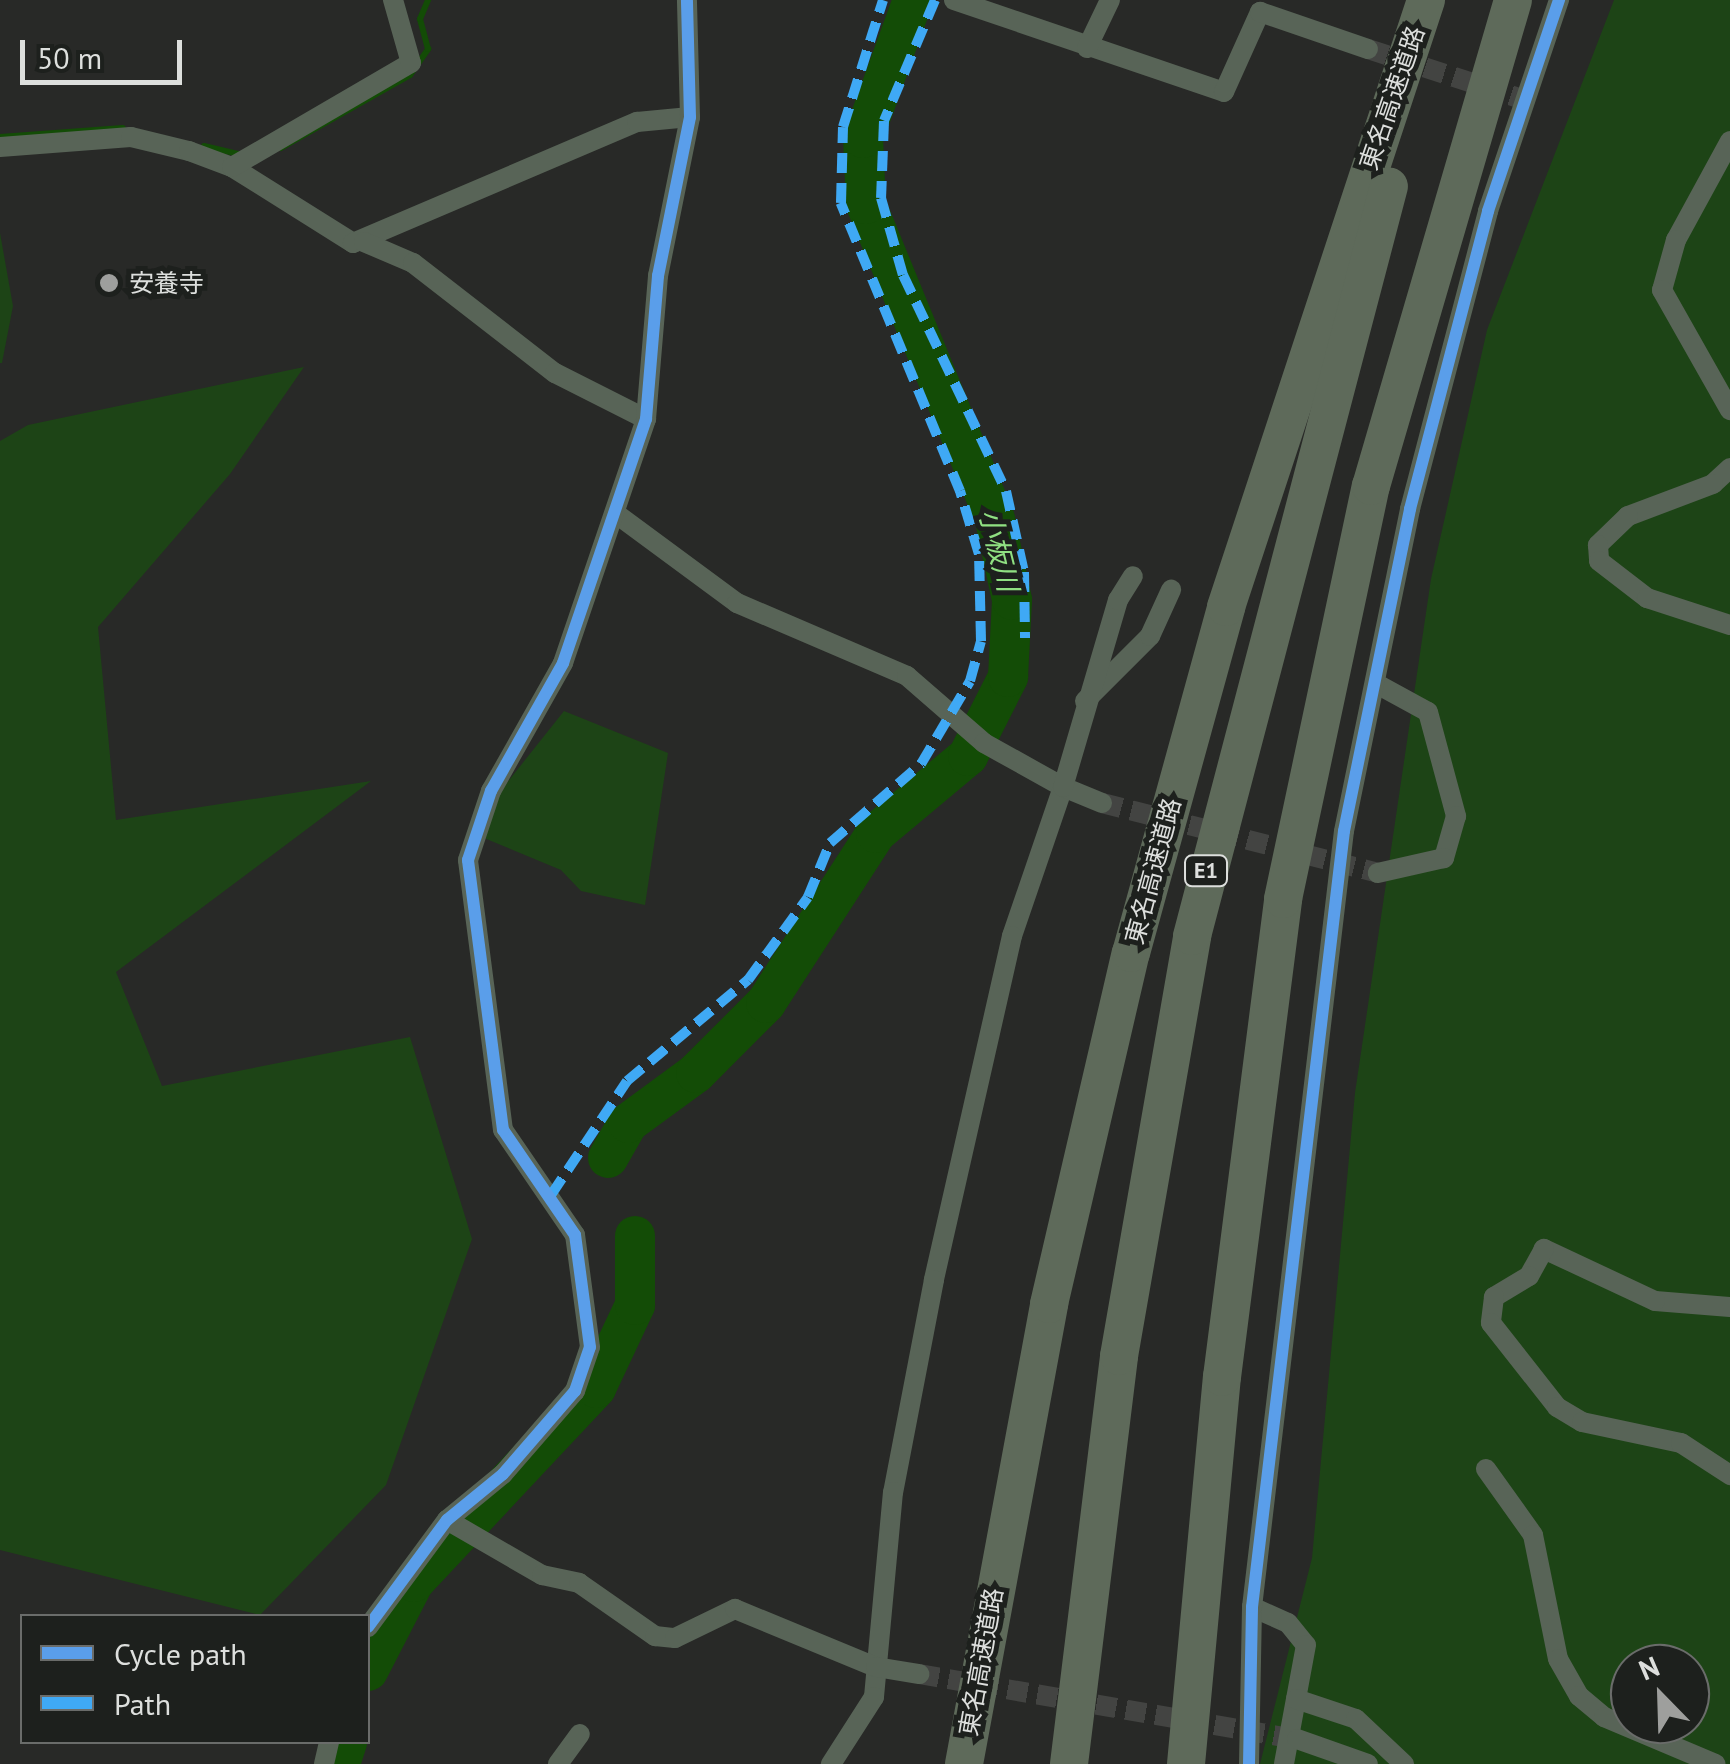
<!DOCTYPE html>
<html>
<head>
<meta charset="utf-8">
<style>
	body { margin:0 }
	#map { position:relative; width:1730px; height:1764px; overflow:hidden; background:#282927; font-family:"PT Sans","Noto Sans JP",sans-serif }
	div>[style] { position:absolute }
	.green>* { inset:0; background:#1d4416 }
	.stream>* { height:6px; margin:-3px; padding:0 3px; transform-origin:3px; border-radius:3px; background:#134c06 }
	.river>* { height:40px; margin:-20px; padding:0 20px; transform-origin:20px; border-radius:20px; background:#134c06 }
	.minor-tunnel>* { height:20px; margin-top:-10px; transform-origin:0; background:repeating-linear-gradient(90deg,#434442 0 20px,transparent 0 30px) }
	.minor>* { height:20px; margin:-10px; padding:0 10px; transform-origin:10px; border-radius:10px; background:#586457 }
	.motorway>* { height:38px; margin:-19px; padding:0 19px; transform-origin:19px; border-radius:19px; background:#5e6a5a }
	.quiet>* { height:10px; margin-top:-5px; transform-origin:0; background:repeating-linear-gradient(90deg,#3fa9f5 0 20px,transparent 0 30px) }
	.cycleway>* { height:12px; margin:-6px; padding:0 6px; transform-origin:6px; border-radius:6px; background:#5a9eea }
	.dots>* { width:28px; height:28px; translate:-50% -50%; box-sizing:border-box; border:5px solid #1d201d; border-radius:50% }
	span { translate:-50% -50%; white-space:nowrap; text-align:center; line-height:1.15; -webkit-text-stroke:10px #1d201d; paint-order:stroke }
	.shield-label span { padding:2px 8px; background:#1d201d; border:2px solid; border-radius:8px; -webkit-text-stroke-width:0 }
	.shield-label { font-size:22px; color:#dddfdd; font-weight:700 }
	.street-label { font-size:25px; color:#dddfdd }
	.poi-label { font-size:25px; color:#dddfdd }
	.left { translate:0 -50%; text-align:left }
	.water-label { font-size:28px; color:#90e082; font-style:italic }
	.legend { position:absolute; left:20px; top:1614px; width:350px; height:130px; box-sizing:border-box; background:#1d201d; border:2px solid #6a6c6a; margin:0; padding:12px 18px; list-style:none; font-size:30px; color:#dddfdd }
	.legend li { display:flex; align-items:center; gap:20px; height:50px }
	.legend b { width:50px; border:2px solid #6a6c6a }
	.north { position:absolute; left:1610px; top:1644px; width:100px; height:100px; box-sizing:border-box; background:#1d201d; border:2px solid #6a6c6a; border-radius:50%; rotate:337deg; font-size:28px; font-weight:700; line-height:40px; text-align:center; color:#dddfdd }
	.north::after { content:''; display:block; margin:auto; width:35px; height:45px; background:#9e9f9d; clip-path:polygon(50% 0,100% 100%,50% 72%,0 100%) }
	.scale { position:absolute; left:20px; top:40px; width:162px; height:45px; box-sizing:border-box; border:5px solid #dddfdd; border-top:0; padding-left:12px; font-size:30px; line-height:35px; white-space:nowrap; color:#dddfdd; -webkit-text-stroke:8px #1d201d; paint-order:stroke }
</style>
</head>
<body>
<div id="map">
	<div class="green">
		<i style="clip-path:polygon(evenodd,1614px 0,1730px 0,1730px 1764px,1260px 1764px,1312px 1558px,1355px 1093px,1431px 579px,1487px 330px,1614px 0,1630px 1664px,1690px 1664px,1690px 1724px,1630px 1724px,1630px 1664px)"></i>
		<i style="clip-path:polygon(0 233px,13px 306px,2px 363px,0 363px)"></i>
		<i style="clip-path:polygon(304px 367px,230px 474px,98px 627px,116px 820px,371px 781px,116px 972px,162px 1086px,410px 1037px,472px 1239px,386px 1485px,260px 1615px,0 1550px,0 441px,28px 425px)"></i>
		<i style="clip-path:polygon(564px 711px,668px 753px,645px 905px,581px 891px,561px 870px,484px 838px,502px 789px)"></i>
	</div>
	<div class="stream">
		<i style="left:0;top:137px;width:123px;rotate:-4.2deg"></i>
		<i style="left:204px;top:146px;width:37px;rotate:13deg"></i>
		<i style="left:281px;top:148px;width:148px;rotate:-29.5deg"></i>
		<i style="left:410px;top:75px;width:32px;rotate:-55deg"></i>
		<i style="left:428px;top:49px;width:31px;rotate:-105deg"></i>
		<i style="left:420px;top:19px;width:21px;rotate:-67deg"></i>
	</div>
	<div class="river">
		<i style="left:608px;top:1158px;width:40px;rotate:-60.3deg"></i>
		<i style="left:628px;top:1123px;width:84px;rotate:-36.3deg"></i>
		<i style="left:696px;top:1073px;width:99px;rotate:-45deg"></i>
		<i style="left:766px;top:1003px;width:202px;rotate:-57.1deg"></i>
		<i style="left:876px;top:833px;width:120px;rotate:-39.9deg"></i>
		<i style="left:968px;top:756px;width:89px;rotate:-63.1deg"></i>
		<i style="left:1008px;top:677px;width:77px;rotate:-87deg"></i>
		<i style="left:1012px;top:600px;width:83px;rotate:-101.9deg"></i>
		<i style="left:995px;top:519px;width:340px;rotate:-112.3deg"></i>
		<i style="left:866px;top:204px;width:66px;rotate:-92.6deg"></i>
		<i style="left:863px;top:138px;width:147px;rotate:-70.1deg"></i>
		<i style="left:368px;top:1671px;width:100px;rotate:-62.7deg"></i>
		<i style="left:414px;top:1582px;width:266px;rotate:-46.8deg"></i>
		<i style="left:596px;top:1388px;width:92px;rotate:-64.8deg"></i>
		<i style="left:635px;top:1305px;width:69px;rotate:-90deg"></i>
		<i style="left:340px;top:1764px;width:23px;rotate:-72deg"></i>
	</div>
	<div class="minor-tunnel">
		<i style="left:1368px;top:49px;width:168px;rotate:18deg"></i>
		<i style="left:1102px;top:803px;width:285px;rotate:14.2deg"></i>
		<i style="left:919px;top:1674px;width:384px;rotate:9.8deg"></i>
	</div>
	<div class="minor">
		<i style="left:954px;top:0;width:285px;rotate:18.8deg"></i>
		<i style="left:1224px;top:92px;width:88px;rotate:-65.8deg"></i>
		<i style="left:1260px;top:12px;width:114px;rotate:18.9deg"></i>
		<i style="left:1087px;top:48px;width:53px;rotate:-64.4deg"></i>
		<i style="left:1730px;top:141px;width:113px;rotate:118.6deg"></i>
		<i style="left:1676px;top:240px;width:52px;rotate:105.6deg"></i>
		<i style="left:1662px;top:290px;width:138px;rotate:60.5deg"></i>
		<i style="left:0;top:147px;width:131px;rotate:-4.4deg"></i>
		<i style="left:131px;top:137px;width:60px;rotate:13.6deg"></i>
		<i style="left:189px;top:151px;width:46px;rotate:20.4deg"></i>
		<i style="left:232px;top:167px;width:143px;rotate:32.1deg"></i>
		<i style="left:353px;top:243px;width:309px;rotate:-23.1deg"></i>
		<i style="left:637px;top:122px;width:53px;rotate:-5.4deg"></i>
		<i style="left:232px;top:167px;width:207px;rotate:-30.2deg"></i>
		<i style="left:411px;top:63px;width:66px;rotate:-105.9deg"></i>
		<i style="left:364px;top:242px;width:53px;rotate:23.2deg"></i>
		<i style="left:413px;top:263px;width:180px;rotate:37.8deg"></i>
		<i style="left:555px;top:373px;width:102px;rotate:26.8deg"></i>
		<i style="left:1730px;top:468px;width:23px;rotate:137deg"></i>
		<i style="left:1713px;top:484px;width:91px;rotate:159.4deg"></i>
		<i style="left:1628px;top:516px;width:42px;rotate:136deg"></i>
		<i style="left:1598px;top:545px;width:16px;rotate:86deg"></i>
		<i style="left:1599px;top:561px;width:61px;rotate:37.6deg"></i>
		<i style="left:1647px;top:598px;width:87px;rotate:18deg"></i>
		<i style="left:615px;top:513px;width:152px;rotate:36.4deg"></i>
		<i style="left:737px;top:603px;width:185px;rotate:23.2deg"></i>
		<i style="left:907px;top:676px;width:102px;rotate:41deg"></i>
		<i style="left:984px;top:743px;width:90px;rotate:29.1deg"></i>
		<i style="left:1063px;top:787px;width:157px;rotate:108.9deg"></i>
		<i style="left:1012px;top:936px;width:353px;rotate:102.8deg"></i>
		<i style="left:934px;top:1280px;width:216px;rotate:100.9deg"></i>
		<i style="left:893px;top:1492px;width:206px;rotate:95.3deg"></i>
		<i style="left:874px;top:1697px;width:80px;rotate:122.7deg"></i>
		<i style="left:1375px;top:683px;width:60px;rotate:28.7deg"></i>
		<i style="left:1428px;top:712px;width:108px;rotate:74.9deg"></i>
		<i style="left:1456px;top:816px;width:44px;rotate:105.9deg"></i>
		<i style="left:1444px;top:858px;width:68px;rotate:167.2deg"></i>
		<i style="left:1085px;top:701px;width:92px;rotate:-45deg"></i>
		<i style="left:1150px;top:636px;width:51px;rotate:-65.5deg"></i>
		<i style="left:1102px;top:803px;width:42px;rotate:-157.7deg"></i>
		<i style="left:1063px;top:787px;width:195px;rotate:-73.6deg"></i>
		<i style="left:1118px;top:600px;width:28px;rotate:-58deg"></i>
		<i style="left:1730px;top:1307px;width:75px;rotate:-175.4deg"></i>
		<i style="left:1655px;top:1301px;width:123px;rotate:-154.9deg"></i>
		<i style="left:1544px;top:1249px;width:31px;rotate:119deg"></i>
		<i style="left:1529px;top:1276px;width:41px;rotate:149deg"></i>
		<i style="left:1494px;top:1297px;width:26px;rotate:97deg"></i>
		<i style="left:1491px;top:1323px;width:107px;rotate:51.8deg"></i>
		<i style="left:1557px;top:1407px;width:29px;rotate:31deg"></i>
		<i style="left:1582px;top:1422px;width:101px;rotate:12deg"></i>
		<i style="left:1681px;top:1443px;width:59px;rotate:33.1deg"></i>
		<i style="left:1486px;top:1469px;width:81px;rotate:54.5deg"></i>
		<i style="left:1533px;top:1535px;width:126px;rotate:78.6deg"></i>
		<i style="left:1558px;top:1659px;width:43px;rotate:60.4deg"></i>
		<i style="left:1579px;top:1696px;width:33px;rotate:40deg"></i>
		<i style="left:1604px;top:1717px;width:121px;rotate:22.9deg"></i>
		<i style="left:447px;top:1520px;width:110px;rotate:30.1deg"></i>
		<i style="left:542px;top:1575px;width:38px;rotate:12deg"></i>
		<i style="left:579px;top:1583px;width:93px;rotate:34.9deg"></i>
		<i style="left:655px;top:1636px;width:20px;rotate:6deg"></i>
		<i style="left:675px;top:1638px;width:67px;rotate:-25.8deg"></i>
		<i style="left:735px;top:1609px;width:152px;rotate:22.4deg"></i>
		<i style="left:876px;top:1667px;width:44px;rotate:9.2deg"></i>
		<i style="left:1252px;top:1607px;width:39px;rotate:24deg"></i>
		<i style="left:1288px;top:1623px;width:28px;rotate:51deg"></i>
		<i style="left:1306px;top:1645px;width:121px;rotate:100.5deg"></i>
		<i style="left:368px;top:1627px;width:133px;rotate:-53.6deg"></i>
		<i style="left:447px;top:1520px;width:72px;rotate:-39.4deg"></i>
		<i style="left:503px;top:1474px;width:110px;rotate:-49.1deg"></i>
		<i style="left:575px;top:1391px;width:46px;rotate:-71.2deg"></i>
		<i style="left:590px;top:1347px;width:113px;rotate:-97.6deg"></i>
		<i style="left:575px;top:1235px;width:127px;rotate:-124.4deg"></i>
		<i style="left:503px;top:1130px;width:272px;rotate:-97.4deg"></i>
		<i style="left:468px;top:860px;width:73px;rotate:-71.6deg"></i>
		<i style="left:491px;top:791px;width:147px;rotate:-60.6deg"></i>
		<i style="left:563px;top:663px;width:258px;rotate:-71.2deg"></i>
		<i style="left:646px;top:419px;width:144px;rotate:-85.2deg"></i>
		<i style="left:658px;top:276px;width:162px;rotate:-78.6deg"></i>
		<i style="left:690px;top:117px;width:117px;rotate:-91.5deg"></i>
		<i style="left:1296px;top:1699px;width:63px;rotate:18.4deg"></i>
		<i style="left:1356px;top:1719px;width:66px;rotate:43.2deg"></i>
		<i style="left:1297px;top:1739px;width:75px;rotate:19.4deg"></i>
		<i style="left:324px;top:1764px;width:23px;rotate:-77deg"></i>
		<i style="left:558px;top:1764px;width:37px;rotate:-54deg"></i>
		<i style="left:1249px;top:1764px;width:157px;rotate:-88.9deg"></i>
		<i style="left:1252px;top:1607px;width:781px;rotate:-83.24deg"></i>
		<i style="left:1344px;top:831px;width:329px;rotate:-78.4deg"></i>
		<i style="left:1410px;top:509px;width:308px;rotate:-75.3deg"></i>
		<i style="left:1488px;top:211px;width:223px;rotate:-71.4deg"></i>
	</div>
	<div class="motorway">
		<i style="left:964px;top:1764px;width:468px;rotate:-79.5deg"></i>
		<i style="left:1049px;top:1304px;width:360px;rotate:-76.9deg"></i>
		<i style="left:1131px;top:953px;width:359px;rotate:-74.6deg"></i>
		<i style="left:1226px;top:607px;width:639px;rotate:-71.76deg"></i>
		<i style="left:1069px;top:1764px;width:411px;rotate:-83deg"></i>
		<i style="left:1119px;top:1356px;width:426px;rotate:-80.1deg"></i>
		<i style="left:1192px;top:936px;width:775px;rotate:-75.28deg"></i>
		<i style="left:1186px;top:1764px;width:389px;rotate:-84.7deg"></i>
		<i style="left:1222px;top:1377px;width:482px;rotate:-82.7deg"></i>
		<i style="left:1283px;top:899px;width:422px;rotate:-78deg"></i>
		<i style="left:1371px;top:486px;width:506px;rotate:-73.71deg"></i>
	</div>
	<div class="quiet">
		<i style="left:935px;top:0;width:131px;rotate:112.9deg"></i>
		<i style="left:884px;top:121px;width:77px;rotate:92.2deg"></i>
		<i style="left:881px;top:198px;width:80px;rotate:74.1deg"></i>
		<i style="left:903px;top:275px;width:239px;rotate:64.5deg"></i>
		<i style="left:1006px;top:491px;width:83px;rotate:77.5deg"></i>
		<i style="left:1024px;top:572px;width:66px;rotate:89.1deg"></i>
		<i style="left:551px;top:1195px;width:137px;rotate:-56.3deg"></i>
		<i style="left:627px;top:1081px;width:158px;rotate:-39.9deg"></i>
		<i style="left:748px;top:980px;width:102px;rotate:-54.1deg"></i>
		<i style="left:808px;top:897px;width:58px;rotate:-67.8deg"></i>
		<i style="left:830px;top:843px;width:121px;rotate:-41deg"></i>
		<i style="left:921px;top:764px;width:96px;rotate:-59.4deg"></i>
		<i style="left:970px;top:681px;width:41px;rotate:-74.6deg"></i>
		<i style="left:981px;top:641px;width:87px;rotate:-91.3deg"></i>
		<i style="left:979px;top:554px;width:66px;rotate:-106.8deg"></i>
		<i style="left:960px;top:491px;width:312px;rotate:-112.5deg"></i>
		<i style="left:841px;top:203px;width:76px;rotate:-88.5deg"></i>
		<i style="left:843px;top:127px;width:133px;rotate:-72.5deg"></i>
	</div>
	<div class="cycleway">
		<i style="left:368px;top:1627px;width:133px;rotate:-53.6deg"></i>
		<i style="left:447px;top:1520px;width:72px;rotate:-39.4deg"></i>
		<i style="left:503px;top:1474px;width:110px;rotate:-49.1deg"></i>
		<i style="left:575px;top:1391px;width:46px;rotate:-71.2deg"></i>
		<i style="left:590px;top:1347px;width:113px;rotate:-97.6deg"></i>
		<i style="left:575px;top:1235px;width:127px;rotate:-124.4deg"></i>
		<i style="left:503px;top:1130px;width:272px;rotate:-97.4deg"></i>
		<i style="left:468px;top:860px;width:73px;rotate:-71.6deg"></i>
		<i style="left:491px;top:791px;width:147px;rotate:-60.6deg"></i>
		<i style="left:563px;top:663px;width:258px;rotate:-71.2deg"></i>
		<i style="left:646px;top:419px;width:144px;rotate:-85.2deg"></i>
		<i style="left:658px;top:276px;width:162px;rotate:-78.6deg"></i>
		<i style="left:690px;top:117px;width:117px;rotate:-91.5deg"></i>
		<i style="left:1249px;top:1764px;width:157px;rotate:-88.9deg"></i>
		<i style="left:1252px;top:1607px;width:781px;rotate:-83.24deg"></i>
		<i style="left:1344px;top:831px;width:329px;rotate:-78.4deg"></i>
		<i style="left:1410px;top:509px;width:308px;rotate:-75.3deg"></i>
		<i style="left:1488px;top:211px;width:223px;rotate:-71.4deg"></i>
	</div>
	<div class="dots">
		<i style="left:109px;top:283px;background:#9e9f9d"></i>
	</div>
	<div class="shield-label">
		<span style="left:1206px;top:871px">E1</span>
	</div>
	<div class="street-label">
		<span style="left:1392px;top:98px;rotate:-71deg">東名高速道路</span>
		<span style="left:1153px;top:871px;rotate:-75deg">東名高速道路</span>
		<span style="left:981px;top:1662px;rotate:-80deg">東名高速道路</span>
	</div>
	<div class="poi-label">
		<span class="left" style="left:129px;top:283px">安養寺</span>
	</div>
	<div class="water-label">
		<span style="left:999px;top:550px;rotate:76deg">小板川</span>
	</div>
	<ul class="legend">
	<li><b style="height:12px;background:#5a9eea"></b>Cycle path</li>
	<li><b style="height:12px;background:#3fa9f5"></b>Path</li>
	</ul>
	<div class="north">N</div>
	<div class="scale">50 m</div>
</div>
</body>
</html>
